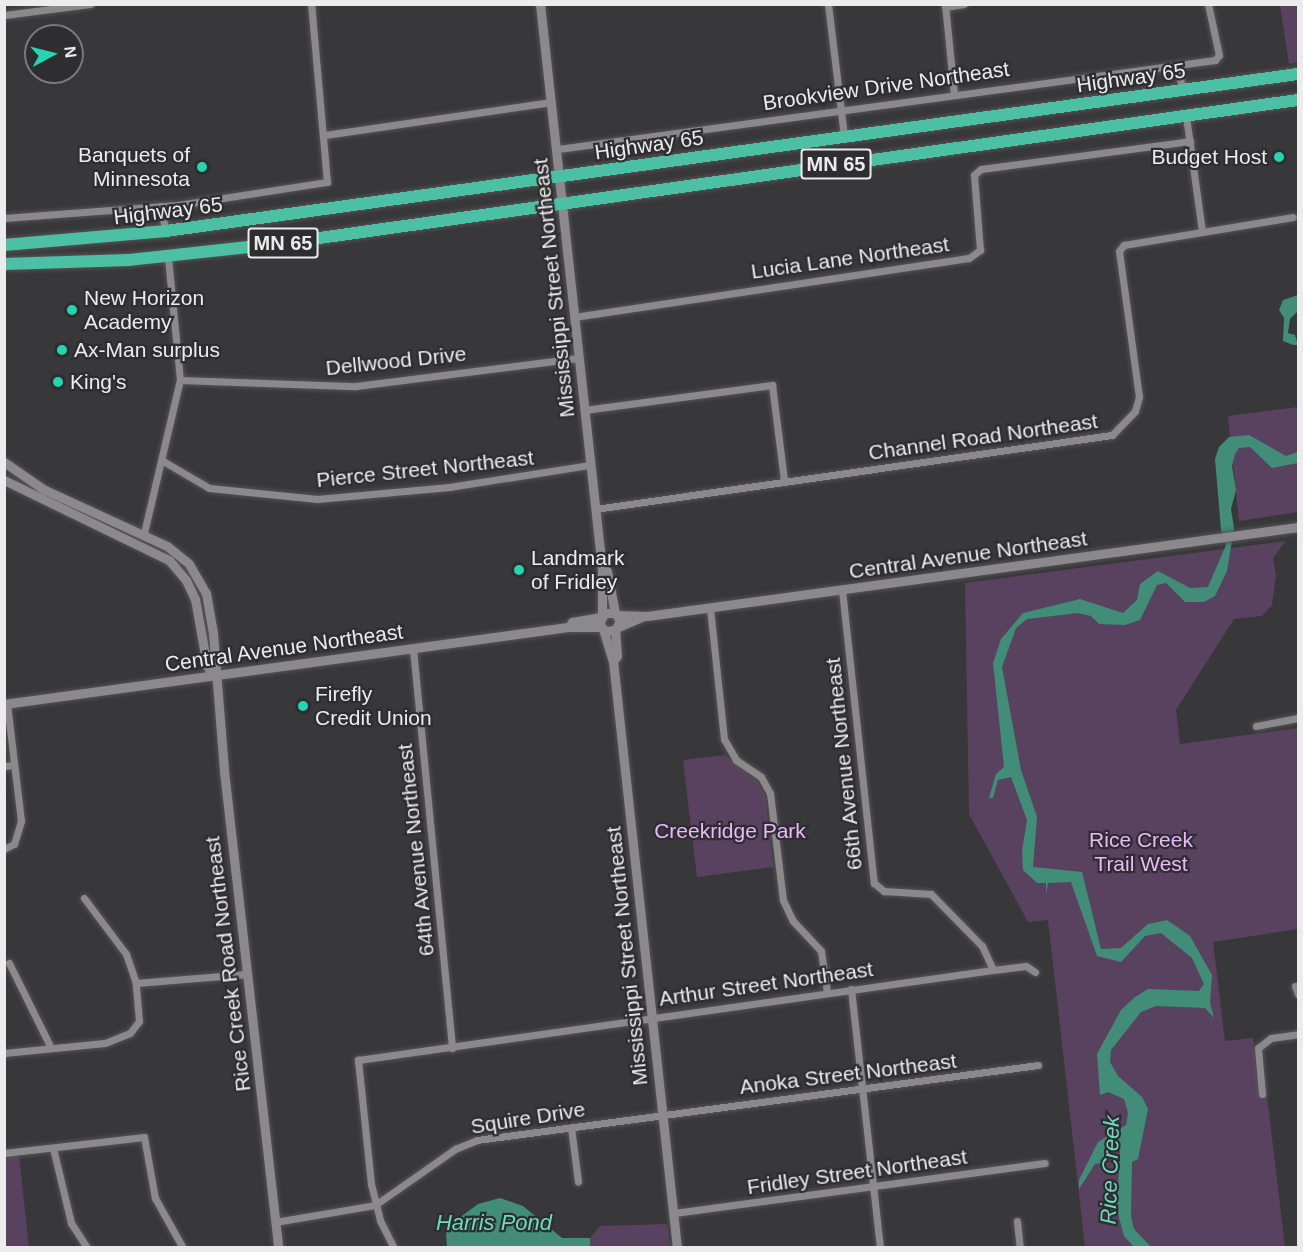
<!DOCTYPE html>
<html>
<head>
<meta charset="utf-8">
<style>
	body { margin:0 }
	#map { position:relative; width:1303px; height:1252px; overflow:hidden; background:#383739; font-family:Arial,sans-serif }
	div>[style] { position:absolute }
	.green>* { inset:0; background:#594260 }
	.water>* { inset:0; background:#418d78 }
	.roads { filter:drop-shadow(0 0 2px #555455) drop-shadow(0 0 2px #555455) }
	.minor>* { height:7px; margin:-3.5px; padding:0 3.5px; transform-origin:3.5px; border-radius:3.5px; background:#8b898c }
	.tertiary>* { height:9px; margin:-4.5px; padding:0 4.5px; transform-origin:4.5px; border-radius:4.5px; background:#8b898c }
	.trunk>* { height:12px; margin:-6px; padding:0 6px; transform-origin:6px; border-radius:6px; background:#4cc0a5 }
	.dots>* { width:16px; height:16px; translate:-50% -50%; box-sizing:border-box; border:3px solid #2e2d2f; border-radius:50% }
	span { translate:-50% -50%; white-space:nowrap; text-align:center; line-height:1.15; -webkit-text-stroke:4.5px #2e2d2f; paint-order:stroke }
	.shield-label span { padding:2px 4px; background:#2e2d2f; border:2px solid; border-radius:4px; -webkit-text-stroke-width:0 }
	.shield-label { font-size:20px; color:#edeced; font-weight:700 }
	.street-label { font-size:21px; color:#edeced }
	.poi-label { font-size:21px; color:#edeced }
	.right { translate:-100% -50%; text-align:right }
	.left { translate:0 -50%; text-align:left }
	.park-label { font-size:21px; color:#edb7ff }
	.water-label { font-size:22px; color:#6cdcbd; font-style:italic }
	.frame { position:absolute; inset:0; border:6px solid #edeced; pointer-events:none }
	.north { position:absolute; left:24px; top:24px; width:60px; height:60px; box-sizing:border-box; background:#2e2d2f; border:2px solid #7a797b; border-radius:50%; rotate:83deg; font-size:16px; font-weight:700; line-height:24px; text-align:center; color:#edeced }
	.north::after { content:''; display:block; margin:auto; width:21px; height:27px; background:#24d5af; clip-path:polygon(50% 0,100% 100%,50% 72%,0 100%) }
</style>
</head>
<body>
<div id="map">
	<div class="green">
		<i style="clip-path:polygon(1280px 5px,1298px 5px,1298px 62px,1289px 64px)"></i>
		<i style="clip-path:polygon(1298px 407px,1298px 512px,1239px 521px,1228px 416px)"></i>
		<i style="clip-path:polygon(1286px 541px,1273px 558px,1276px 576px,1272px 605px,1262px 616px,1234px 619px,1176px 710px,1180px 744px,1298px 728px,1298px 929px,1213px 942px,1225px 1041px,1253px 1038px,1257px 1078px,1265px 1078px,1285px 1247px,1085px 1247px,1048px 920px,1028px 922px,969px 814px,965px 583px)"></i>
		<i style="clip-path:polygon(725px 755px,756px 780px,765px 795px,773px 867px,697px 877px,683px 760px)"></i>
		<i style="clip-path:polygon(19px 1155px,29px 1247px,5px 1247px,5px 1157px)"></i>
		<i style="clip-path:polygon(667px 1224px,670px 1247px,590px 1247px,590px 1238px,600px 1226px)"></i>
	</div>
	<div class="water">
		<i style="clip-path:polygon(1298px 295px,1298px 311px,1290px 319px,1288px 333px,1295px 335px,1298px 345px,1293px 345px,1283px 341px,1284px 318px,1279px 310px,1283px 300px)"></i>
		<i style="clip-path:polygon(1249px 435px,1286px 456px,1298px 452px,1298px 463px,1272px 468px,1250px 447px,1239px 448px,1235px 454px,1232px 466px,1236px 490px,1231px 509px,1234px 528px,1227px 571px,1215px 596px,1204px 602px,1185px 602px,1166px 583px,1157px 585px,1140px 620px,1125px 625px,1099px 624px,1091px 616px,1078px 613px,1027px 619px,1016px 628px,1002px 667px,1021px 770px,1037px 817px,1033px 867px,1082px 872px,1101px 949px,1121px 948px,1148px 924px,1167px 920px,1190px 936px,1212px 975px,1210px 1003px,1214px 1018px,1205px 1008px,1156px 1006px,1141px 1012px,1111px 1050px,1110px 1062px,1118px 1076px,1142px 1097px,1148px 1109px,1138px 1159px,1132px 1162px,1131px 1217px,1134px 1229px,1151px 1247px,1134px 1247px,1124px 1236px,1117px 1210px,1120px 1149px,1106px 1152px,1104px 1163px,1095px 1164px,1079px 1189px,1079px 1180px,1098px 1142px,1126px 1125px,1128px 1113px,1124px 1099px,1108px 1092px,1100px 1095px,1097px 1054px,1121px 1010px,1135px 997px,1148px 989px,1199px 991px,1204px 984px,1192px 958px,1161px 933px,1145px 936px,1121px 962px,1097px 956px,1071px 882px,1048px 883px,1046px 894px,1046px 883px,1037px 883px,1023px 870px,1022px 851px,1027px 820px,1011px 777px,998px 780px,993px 798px,989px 798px,996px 774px,1004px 767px,993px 663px,1001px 639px,1023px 613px,1080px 599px,1123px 613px,1137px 600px,1140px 584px,1158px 571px,1190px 588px,1208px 587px,1226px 545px,1221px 530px,1215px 459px,1219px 447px,1229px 437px)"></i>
		<i style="clip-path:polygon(500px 1198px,523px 1206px,562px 1238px,590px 1238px,590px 1247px,447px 1247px,446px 1232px,455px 1221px,478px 1204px)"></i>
	</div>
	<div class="roads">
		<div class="minor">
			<i style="left:828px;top:4px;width:134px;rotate:83.1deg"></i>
			<i style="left:945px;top:4px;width:90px;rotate:84.3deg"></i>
			<i style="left:945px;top:7px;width:19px;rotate:-9deg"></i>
			<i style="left:4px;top:15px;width:87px;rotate:-7.3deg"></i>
			<i style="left:1178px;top:65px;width:25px;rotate:81deg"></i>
			<i style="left:1186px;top:116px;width:117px;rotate:82.1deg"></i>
			<i style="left:325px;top:135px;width:227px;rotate:-8.3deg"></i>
			<i style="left:558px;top:149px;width:663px;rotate:-7.71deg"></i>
			<i style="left:1215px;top:60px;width:6px;rotate:-51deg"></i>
			<i style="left:1219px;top:55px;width:52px;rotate:-102.2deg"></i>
			<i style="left:160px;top:206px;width:26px;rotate:77deg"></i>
			<i style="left:4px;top:218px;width:174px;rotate:-4.3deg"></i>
			<i style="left:178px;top:205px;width:151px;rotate:-8.8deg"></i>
			<i style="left:327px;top:182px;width:179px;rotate:-95.1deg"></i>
			<i style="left:574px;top:317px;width:399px;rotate:-8.5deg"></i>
			<i style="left:969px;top:258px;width:14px;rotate:-36deg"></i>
			<i style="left:980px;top:250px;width:75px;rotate:-94.6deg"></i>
			<i style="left:974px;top:175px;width:9px;rotate:-41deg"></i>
			<i style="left:981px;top:169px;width:211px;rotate:-7.6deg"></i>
			<i style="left:180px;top:380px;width:176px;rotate:2deg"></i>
			<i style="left:356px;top:386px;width:224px;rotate:-7.2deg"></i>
			<i style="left:584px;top:410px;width:190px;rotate:-7.6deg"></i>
			<i style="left:772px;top:385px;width:96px;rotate:82.8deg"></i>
			<i style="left:163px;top:461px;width:53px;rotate:30.4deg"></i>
			<i style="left:209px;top:488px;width:109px;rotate:5.8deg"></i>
			<i style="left:317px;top:499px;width:133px;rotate:-5.2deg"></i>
			<i style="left:449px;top:487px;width:143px;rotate:-8.9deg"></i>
			<i style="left:595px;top:509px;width:522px;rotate:-8.15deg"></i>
			<i style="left:1112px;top:435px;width:33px;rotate:-46deg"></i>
			<i style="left:1135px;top:411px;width:15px;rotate:-74deg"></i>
			<i style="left:1139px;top:397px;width:147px;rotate:-97.8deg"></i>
			<i style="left:1119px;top:251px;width:8px;rotate:-50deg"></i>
			<i style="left:1124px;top:245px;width:171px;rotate:-9.4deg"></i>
			<i style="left:144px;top:533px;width:157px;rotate:-76.8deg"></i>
			<i style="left:180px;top:380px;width:124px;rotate:-95.6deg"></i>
			<i style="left:842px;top:590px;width:295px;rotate:83.8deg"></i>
			<i style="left:874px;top:883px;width:13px;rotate:39deg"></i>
			<i style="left:884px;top:891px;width:47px;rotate:3.7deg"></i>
			<i style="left:931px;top:894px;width:73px;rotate:45.6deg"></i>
			<i style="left:982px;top:946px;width:26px;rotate:65deg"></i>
			<i style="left:710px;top:608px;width:132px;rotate:83.9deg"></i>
			<i style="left:724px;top:739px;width:24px;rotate:60deg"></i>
			<i style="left:736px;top:760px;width:30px;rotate:34deg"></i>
			<i style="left:761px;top:777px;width:18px;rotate:61deg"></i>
			<i style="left:770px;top:793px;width:108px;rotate:83.1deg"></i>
			<i style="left:783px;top:900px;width:23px;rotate:65deg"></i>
			<i style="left:793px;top:921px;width:41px;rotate:47deg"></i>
			<i style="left:821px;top:951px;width:41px;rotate:81.7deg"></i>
			<i style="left:413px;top:649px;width:401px;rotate:84.4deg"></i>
			<i style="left:1256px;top:726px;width:43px;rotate:-10.8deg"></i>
			<i style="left:4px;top:766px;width:10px;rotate:-6deg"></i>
			<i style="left:4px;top:849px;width:11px;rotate:-27deg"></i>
			<i style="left:14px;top:844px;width:24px;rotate:-73deg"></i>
			<i style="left:21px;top:821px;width:118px;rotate:-96.8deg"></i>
			<i style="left:9px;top:963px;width:95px;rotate:63.7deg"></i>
			<i style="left:136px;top:983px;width:111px;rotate:-4.6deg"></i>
			<i style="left:1295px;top:986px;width:9px;rotate:69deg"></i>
			<i style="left:851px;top:989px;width:261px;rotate:83.6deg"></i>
			<i style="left:4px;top:1053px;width:101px;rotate:-5.7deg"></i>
			<i style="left:105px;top:1043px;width:27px;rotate:-22deg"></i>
			<i style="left:130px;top:1033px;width:15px;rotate:-53deg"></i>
			<i style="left:139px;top:1021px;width:38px;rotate:-95deg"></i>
			<i style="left:136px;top:983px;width:31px;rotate:-109deg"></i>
			<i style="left:126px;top:954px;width:70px;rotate:-126.9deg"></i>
			<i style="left:1262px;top:1094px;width:46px;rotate:-95deg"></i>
			<i style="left:1258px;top:1048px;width:16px;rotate:-38deg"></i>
			<i style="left:1271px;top:1038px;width:27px;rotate:-8deg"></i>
			<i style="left:571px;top:1127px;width:55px;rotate:82.7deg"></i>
			<i style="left:53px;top:1148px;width:77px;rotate:76.5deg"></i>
			<i style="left:71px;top:1223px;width:30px;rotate:57deg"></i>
			<i style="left:4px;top:1153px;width:141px;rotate:-6.5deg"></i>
			<i style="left:144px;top:1137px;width:62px;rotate:79.8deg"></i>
			<i style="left:155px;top:1198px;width:57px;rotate:60.8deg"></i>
			<i style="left:674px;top:1213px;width:374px;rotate:-7.7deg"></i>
			<i style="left:1017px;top:1221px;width:27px;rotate:84deg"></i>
			<i style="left:275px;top:1222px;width:101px;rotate:-9.6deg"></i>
			<i style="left:375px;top:1205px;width:98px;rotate:-35deg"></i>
			<i style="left:455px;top:1149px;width:24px;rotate:-22deg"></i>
			<i style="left:477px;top:1140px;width:566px;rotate:-7.61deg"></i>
			<i style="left:394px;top:1248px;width:31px;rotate:-117deg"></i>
			<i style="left:380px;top:1220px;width:37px;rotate:-104deg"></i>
			<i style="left:371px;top:1184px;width:125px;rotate:-96deg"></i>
			<i style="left:358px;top:1060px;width:641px;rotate:-8.07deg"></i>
			<i style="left:993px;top:970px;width:33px;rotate:-7deg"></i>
			<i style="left:1026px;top:966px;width:11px;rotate:34deg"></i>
		</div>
		<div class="tertiary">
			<i style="left:540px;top:4px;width:568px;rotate:83.74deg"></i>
			<i style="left:602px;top:569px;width:46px;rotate:90deg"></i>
			<i style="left:4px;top:462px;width:47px;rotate:34.7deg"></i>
			<i style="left:43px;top:489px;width:136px;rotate:24.7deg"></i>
			<i style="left:167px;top:546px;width:28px;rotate:39deg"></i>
			<i style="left:189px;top:564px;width:34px;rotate:60deg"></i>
			<i style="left:206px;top:593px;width:41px;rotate:80.1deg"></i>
			<i style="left:213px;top:633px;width:138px;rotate:85.4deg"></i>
			<i style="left:224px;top:771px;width:480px;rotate:83.5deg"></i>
			<i style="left:4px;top:480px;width:183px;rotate:25.9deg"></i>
			<i style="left:169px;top:560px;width:26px;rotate:50deg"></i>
			<i style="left:186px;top:580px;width:21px;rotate:65deg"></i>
			<i style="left:195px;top:599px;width:68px;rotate:79.8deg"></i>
			<i style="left:207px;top:666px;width:12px;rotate:55deg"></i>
			<i style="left:602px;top:569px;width:5px;rotate:22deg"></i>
			<i style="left:607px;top:571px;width:43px;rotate:79.2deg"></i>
			<i style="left:617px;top:615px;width:30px;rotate:2deg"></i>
			<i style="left:647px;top:616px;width:657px;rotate:-7.78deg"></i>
			<i style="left:569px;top:627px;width:6px;rotate:-59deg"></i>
			<i style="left:572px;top:622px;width:28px;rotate:-10deg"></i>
			<i style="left:618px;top:627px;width:26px;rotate:-23deg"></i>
			<i style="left:603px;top:629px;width:34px;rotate:73deg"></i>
			<i style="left:613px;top:661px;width:590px;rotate:83.78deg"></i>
			<i style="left:613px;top:661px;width:6px;rotate:-51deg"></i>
			<i style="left:617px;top:656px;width:26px;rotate:-94deg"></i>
			<i style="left:615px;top:630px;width:10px;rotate:-61deg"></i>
			<i style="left:620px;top:621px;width:9px;rotate:-122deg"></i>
			<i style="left:615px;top:613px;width:10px;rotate:180deg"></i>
			<i style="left:605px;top:613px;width:9px;rotate:122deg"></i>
			<i style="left:600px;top:621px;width:6px;rotate:81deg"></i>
			<i style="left:601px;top:627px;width:6px;rotate:39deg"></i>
			<i style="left:606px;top:631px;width:9px;rotate:-6deg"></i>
			<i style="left:4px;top:704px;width:569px;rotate:-7.77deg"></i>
			<i style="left:568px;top:627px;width:33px"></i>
		</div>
		<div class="trunk">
			<i style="left:4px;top:245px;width:163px;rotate:-4.9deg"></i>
			<i style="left:166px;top:231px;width:1143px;rotate:-7.9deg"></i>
			<i style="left:4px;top:264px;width:125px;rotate:-1.8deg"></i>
			<i style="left:129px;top:260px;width:149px;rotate:-6.2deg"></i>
			<i style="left:277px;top:244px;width:1031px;rotate:-8.03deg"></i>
		</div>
	</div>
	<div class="dots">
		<i style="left:1279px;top:157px;background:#24d5af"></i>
		<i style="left:202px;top:167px;background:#24d5af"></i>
		<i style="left:72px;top:310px;background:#24d5af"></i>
		<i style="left:62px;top:350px;background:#24d5af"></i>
		<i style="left:58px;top:382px;background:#24d5af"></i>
		<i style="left:519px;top:570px;background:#24d5af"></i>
		<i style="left:303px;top:706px;background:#24d5af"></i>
	</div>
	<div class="shield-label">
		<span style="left:836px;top:164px">MN 65</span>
		<span style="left:283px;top:243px">MN 65</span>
	</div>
	<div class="street-label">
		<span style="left:1131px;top:78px;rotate:-8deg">Highway 65</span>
		<span style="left:886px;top:86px;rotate:-8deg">Brookview Drive Northeast</span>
		<span style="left:649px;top:145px;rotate:-8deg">Highway 65</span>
		<span style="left:168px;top:211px;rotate:-7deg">Highway 65</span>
		<span style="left:850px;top:258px;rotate:-8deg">Lucia Lane Northeast</span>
		<span style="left:554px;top:288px;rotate:-96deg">Mississippi Street Northeast</span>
		<span style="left:396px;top:361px;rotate:-6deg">Dellwood Drive</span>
		<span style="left:983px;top:437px;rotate:-8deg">Channel Road Northeast</span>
		<span style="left:425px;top:469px;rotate:-6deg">Pierce Street Northeast</span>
		<span style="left:968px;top:555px;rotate:-8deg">Central Avenue Northeast</span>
		<span style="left:284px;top:648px;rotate:-8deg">Central Avenue Northeast</span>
		<span style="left:844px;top:764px;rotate:-96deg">66th Avenue Northeast</span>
		<span style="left:416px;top:850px;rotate:-96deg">64th Avenue Northeast</span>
		<span style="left:627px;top:956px;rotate:-96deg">Mississippi Street Northeast</span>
		<span style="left:228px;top:964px;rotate:-97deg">Rice Creek Road Northeast</span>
		<span style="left:766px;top:984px;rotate:-8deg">Arthur Street Northeast</span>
		<span style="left:848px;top:1074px;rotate:-7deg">Anoka Street Northeast</span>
		<span style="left:528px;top:1118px;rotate:-9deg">Squire Drive</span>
		<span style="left:857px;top:1172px;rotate:-8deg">Fridley Street Northeast</span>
	</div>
	<div class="poi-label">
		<span class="right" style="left:190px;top:167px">Banquets of<br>Minnesota</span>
		<span class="right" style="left:1267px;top:157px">Budget Host</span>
		<span class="left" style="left:84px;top:310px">New Horizon<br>Academy</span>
		<span class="left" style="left:74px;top:350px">Ax-Man surplus</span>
		<span class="left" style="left:70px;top:382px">King's</span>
		<span class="left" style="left:531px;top:570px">Landmark<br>of Fridley</span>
		<span class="left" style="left:315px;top:706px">Firefly<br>Credit Union</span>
	</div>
	<div class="park-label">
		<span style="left:730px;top:831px">Creekridge Park</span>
		<span style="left:1141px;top:852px">Rice Creek<br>Trail West</span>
	</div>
	<div class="water-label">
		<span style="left:1110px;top:1170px;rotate:-88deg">Rice Creek</span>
		<span style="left:494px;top:1223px">Harris Pond</span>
	</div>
	<div class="frame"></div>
	<div class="north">N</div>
</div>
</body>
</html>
